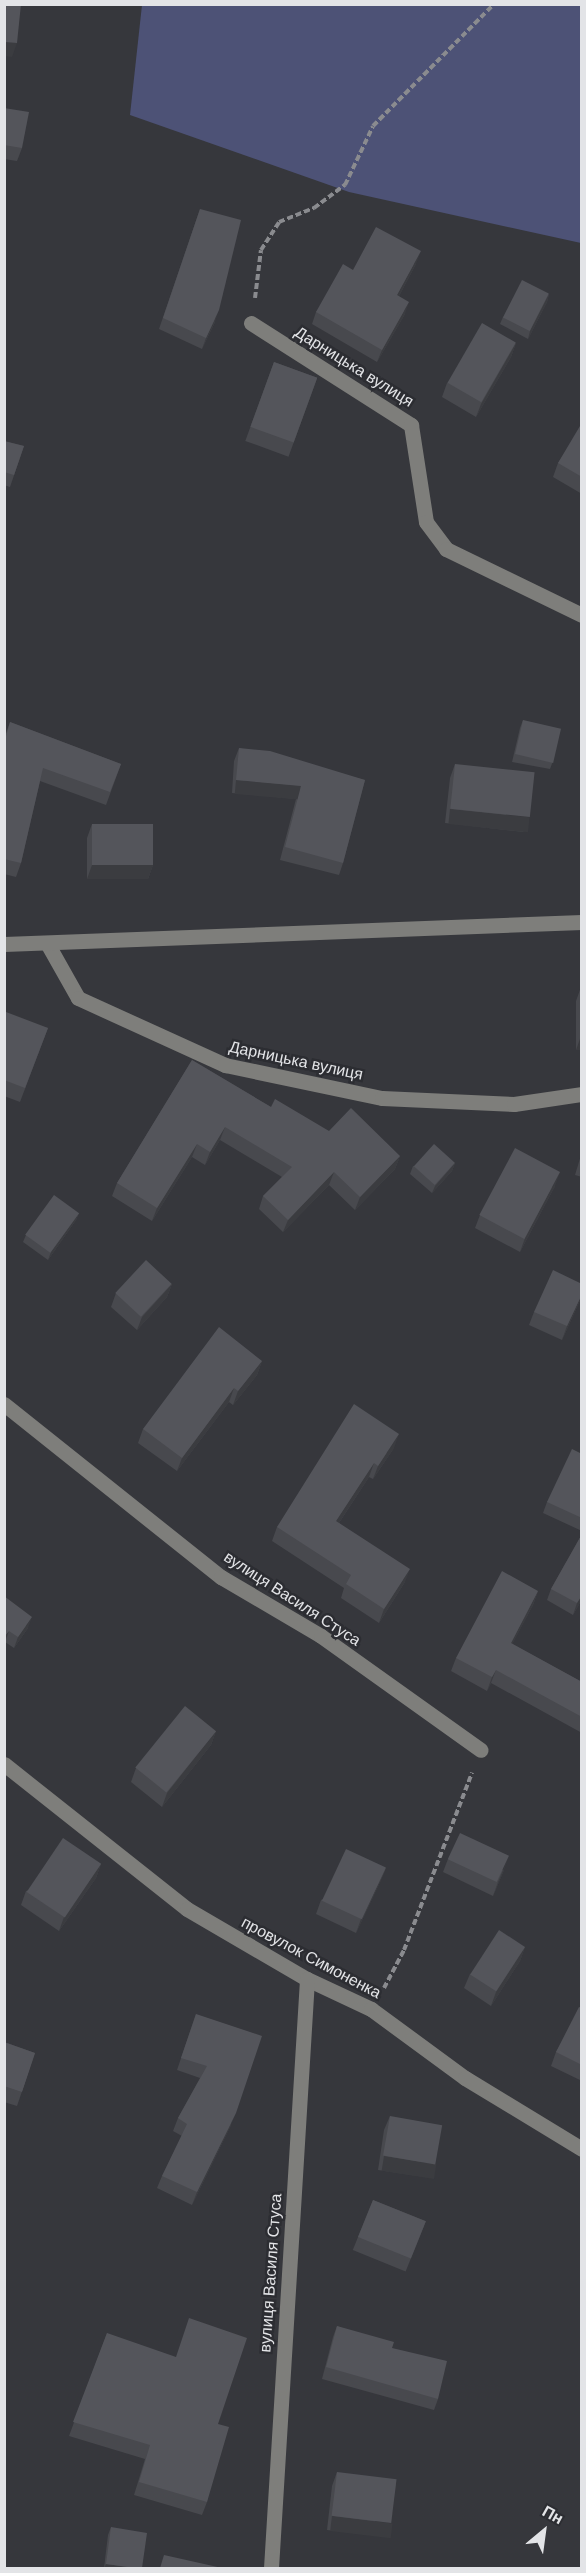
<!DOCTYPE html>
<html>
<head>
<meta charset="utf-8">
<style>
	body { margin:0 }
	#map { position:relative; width:586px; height:2573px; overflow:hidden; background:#36373c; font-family:Helvetica,sans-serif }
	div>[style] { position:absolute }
	.green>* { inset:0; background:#4d5276 }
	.path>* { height:4px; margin-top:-2px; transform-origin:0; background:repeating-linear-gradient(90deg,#8a8b8f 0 6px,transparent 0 9px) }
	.minor>* { height:15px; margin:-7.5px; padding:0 7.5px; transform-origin:7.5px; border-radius:7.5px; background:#7e7e7b }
	.wall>* { inset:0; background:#48494e; transform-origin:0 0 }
	.shaded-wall>* { inset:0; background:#3b3c40; transform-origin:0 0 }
	.building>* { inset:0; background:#54555b; transform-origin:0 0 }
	span { translate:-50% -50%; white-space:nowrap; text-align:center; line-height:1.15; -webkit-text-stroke:5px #2c2d32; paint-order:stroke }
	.street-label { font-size:16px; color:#e3e4e7 }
	.frame { position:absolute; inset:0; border:6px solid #e3e4e7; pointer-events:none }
	.north { position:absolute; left:514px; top:2501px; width:60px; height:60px; -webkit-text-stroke:4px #2c2d32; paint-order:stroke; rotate:29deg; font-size:16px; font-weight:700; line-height:24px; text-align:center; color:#e3e4e7 }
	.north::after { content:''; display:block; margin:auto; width:21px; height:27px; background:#e3e4e7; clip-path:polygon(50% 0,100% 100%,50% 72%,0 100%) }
</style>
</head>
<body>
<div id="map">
	<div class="green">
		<i style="clip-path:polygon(142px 5px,581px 5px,581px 243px,349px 192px,130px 115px)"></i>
	</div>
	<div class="path">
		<i style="left:255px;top:298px;width:48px;rotate:-82.9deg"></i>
		<i style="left:261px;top:250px;width:33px;rotate:-57deg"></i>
		<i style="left:279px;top:222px;width:38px;rotate:-22deg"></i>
		<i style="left:314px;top:208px;width:39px;rotate:-37deg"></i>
		<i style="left:345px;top:185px;width:65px;rotate:-64.6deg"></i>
		<i style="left:373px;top:126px;width:172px;rotate:-45.2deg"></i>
		<i style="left:384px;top:1988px;width:43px;rotate:-62.2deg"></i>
		<i style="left:404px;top:1950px;width:190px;rotate:-69deg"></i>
	</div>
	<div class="minor">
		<i style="left:251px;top:323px;width:190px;rotate:32.5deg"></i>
		<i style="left:411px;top:425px;width:98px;rotate:81.2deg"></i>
		<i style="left:426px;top:522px;width:34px;rotate:53deg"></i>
		<i style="left:446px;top:549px;width:151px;rotate:25.9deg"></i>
		<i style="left:47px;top:943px;width:63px;rotate:60.6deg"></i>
		<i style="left:78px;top:998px;width:162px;rotate:24.5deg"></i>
		<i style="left:225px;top:1065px;width:160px;rotate:11.9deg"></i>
		<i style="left:382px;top:1098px;width:132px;rotate:2.6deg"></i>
		<i style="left:514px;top:1104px;width:69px;rotate:-8.4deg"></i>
		<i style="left:4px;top:944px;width:578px;rotate:-2.18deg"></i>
		<i style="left:4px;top:1404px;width:278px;rotate:38.6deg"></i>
		<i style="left:221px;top:1577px;width:116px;rotate:30.5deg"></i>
		<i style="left:321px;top:1636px;width:196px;rotate:35.5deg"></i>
		<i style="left:4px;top:1764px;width:233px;rotate:38.4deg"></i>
		<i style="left:187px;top:1909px;width:139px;rotate:30.3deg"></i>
		<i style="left:307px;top:1979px;width:71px;rotate:25.1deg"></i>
		<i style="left:371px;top:2009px;width:117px;rotate:36.3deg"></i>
		<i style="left:465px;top:2078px;width:137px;rotate:31.3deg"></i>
		<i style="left:271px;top:2568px;width:590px;rotate:-86.5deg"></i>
	</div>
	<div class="wall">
		<i style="clip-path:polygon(4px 108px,22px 148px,17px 161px,4px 159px)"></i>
		<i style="clip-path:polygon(200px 209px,215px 322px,202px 349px,159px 329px)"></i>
		<i style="clip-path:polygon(416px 264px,399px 296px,405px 314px,377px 362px,312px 324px,316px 312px,353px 270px)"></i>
		<i style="clip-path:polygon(549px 294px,547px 302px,528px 339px,500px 324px,503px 317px)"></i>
		<i style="clip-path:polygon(516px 343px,511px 357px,476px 417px,442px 397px,447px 383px)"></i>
		<i style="left:274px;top:362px;width:46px;height:84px;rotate:20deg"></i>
		<i style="clip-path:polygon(582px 426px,582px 494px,553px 477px,558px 463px)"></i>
		<i style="clip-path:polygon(4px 441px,24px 446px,10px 487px,4px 485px)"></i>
		<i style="clip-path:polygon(523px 720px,553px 761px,550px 769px,512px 762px,520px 728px)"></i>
		<i style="clip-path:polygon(10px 722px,121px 764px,106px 805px,40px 781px,21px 863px,16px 877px,4px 874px,4px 739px)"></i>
		<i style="clip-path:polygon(239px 748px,365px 780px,343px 863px,339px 875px,280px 860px,296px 799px,232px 793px,234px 761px)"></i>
		<i style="clip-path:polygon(455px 764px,524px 832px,445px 823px,450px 778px)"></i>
		<i style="clip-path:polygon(92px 824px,153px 865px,148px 879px,87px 879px,87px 838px)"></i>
		<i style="clip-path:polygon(581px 987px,582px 1050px,576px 1050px,576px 1001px)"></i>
		<i style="clip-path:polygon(4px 1017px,48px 1028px,20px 1102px,4px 1096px)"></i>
		<i style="clip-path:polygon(192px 1060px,271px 1107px,329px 1131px,400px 1156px,395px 1169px,355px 1210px,329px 1185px,283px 1232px,259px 1209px,263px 1196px,282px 1177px,220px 1140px,205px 1165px,192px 1157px,152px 1221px,112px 1196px,117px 1183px)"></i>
		<i style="clip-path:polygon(582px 1152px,582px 1177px,575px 1175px)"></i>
		<i style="clip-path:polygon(455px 1163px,452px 1171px,432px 1193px,410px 1174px,413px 1166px)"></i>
		<i style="clip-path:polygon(555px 1186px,520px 1252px,475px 1228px,480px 1215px)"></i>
		<i style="clip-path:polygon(79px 1213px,76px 1220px,48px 1260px,23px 1242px,26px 1235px)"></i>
		<i style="clip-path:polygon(172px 1284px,167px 1297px,137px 1330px,111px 1307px,116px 1293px)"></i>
		<i style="clip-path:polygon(582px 1284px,582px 1296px,562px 1340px,529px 1325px,534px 1312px)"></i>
		<i style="clip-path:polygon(262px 1361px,257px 1375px,233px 1405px,229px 1402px,177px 1471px,138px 1443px,143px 1429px)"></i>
		<i style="clip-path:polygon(394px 1448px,373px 1479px,369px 1477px,339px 1523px,405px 1582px,379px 1623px,341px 1598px,344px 1588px,272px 1541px,277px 1527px)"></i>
		<i style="clip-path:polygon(582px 1454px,582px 1531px,543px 1513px,547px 1502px)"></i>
		<i style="clip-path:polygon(582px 1534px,582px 1599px,573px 1615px,547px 1600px,551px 1589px)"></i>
		<i style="clip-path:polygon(538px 1591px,533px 1605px,512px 1644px,582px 1682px,582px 1733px,491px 1683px,487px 1691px,451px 1671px,456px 1658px)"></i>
		<i style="clip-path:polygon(4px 1596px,28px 1628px,14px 1648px,5px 1642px)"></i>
		<i style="clip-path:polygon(216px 1731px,211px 1745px,162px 1807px,131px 1782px,136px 1768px)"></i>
		<i style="clip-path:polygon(448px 1859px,504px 1870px,493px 1896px,443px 1872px)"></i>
		<i style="clip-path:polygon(101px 1864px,96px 1878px,59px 1931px,21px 1905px,26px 1891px)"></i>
		<i style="clip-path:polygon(386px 1868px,380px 1882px,356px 1933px,316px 1914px,321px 1900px)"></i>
		<i style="clip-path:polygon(525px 1947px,520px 1961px,491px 2006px,464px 1988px,470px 1974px)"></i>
		<i style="clip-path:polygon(582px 2008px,582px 2081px,551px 2066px,556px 2052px)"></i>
		<i style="clip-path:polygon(196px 2014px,231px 2125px,192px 2205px,157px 2188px,162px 2176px,182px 2136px,173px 2131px,178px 2118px,200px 2078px,177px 2070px)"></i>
		<i style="clip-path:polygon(4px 2042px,35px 2053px,17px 2106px,4px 2102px)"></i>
		<i style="clip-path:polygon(390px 2116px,431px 2178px,378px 2170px,384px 2130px)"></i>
		<i style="left:373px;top:2200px;width:57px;height:54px;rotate:22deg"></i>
		<i style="clip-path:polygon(337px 2326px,392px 2348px,438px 2399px,434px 2410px,322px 2379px,333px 2337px)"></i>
		<i style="clip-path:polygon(107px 2333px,218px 2424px,207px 2502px,202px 2515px,134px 2495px,145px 2459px,69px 2436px)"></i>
		<i style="clip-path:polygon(337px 2472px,387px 2537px,327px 2530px,332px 2486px)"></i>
		<i style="clip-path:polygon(111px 2527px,142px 2568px,104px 2568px,108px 2535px)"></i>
	</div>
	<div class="shaded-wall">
		<i style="clip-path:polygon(4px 42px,17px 43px,12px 57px,4px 56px)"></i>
		<i style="clip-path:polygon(421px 251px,416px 264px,393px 307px,397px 295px)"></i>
		<i style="clip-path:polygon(549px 294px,547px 302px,528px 339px,530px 331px)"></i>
		<i style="clip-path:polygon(409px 302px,405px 314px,377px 362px,382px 350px)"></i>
		<i style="clip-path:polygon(219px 310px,215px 322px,202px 349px,206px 338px)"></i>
		<i style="clip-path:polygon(516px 343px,511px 357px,476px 417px,481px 404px)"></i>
		<i style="left:236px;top:780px;width:65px;height:14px;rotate:5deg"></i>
		<i style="left:450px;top:809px;width:80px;height:15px;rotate:6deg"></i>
		<i style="clip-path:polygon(92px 865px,153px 865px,148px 879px,87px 879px)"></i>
		<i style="clip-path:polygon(581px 1036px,582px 1050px,576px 1050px)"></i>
		<i style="clip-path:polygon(225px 1127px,220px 1140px,205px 1165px,210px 1152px)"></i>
		<i style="clip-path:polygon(197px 1144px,192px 1157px,152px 1221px,157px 1208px)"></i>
		<i style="clip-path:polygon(400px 1156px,395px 1169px,355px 1210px,360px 1197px)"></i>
		<i style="clip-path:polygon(455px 1163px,452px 1171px,432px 1193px,435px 1186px)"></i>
		<i style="clip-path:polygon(334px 1172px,329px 1185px,283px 1232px,288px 1220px)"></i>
		<i style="clip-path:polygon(560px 1172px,555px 1186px,520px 1252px,525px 1238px)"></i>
		<i style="clip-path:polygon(79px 1213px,76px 1220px,48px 1260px,51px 1252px)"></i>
		<i style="clip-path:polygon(172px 1284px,167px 1297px,137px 1330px,142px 1317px)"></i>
		<i style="clip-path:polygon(582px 1294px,582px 1296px,562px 1340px,567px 1326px)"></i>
		<i style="clip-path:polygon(262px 1361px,257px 1375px,233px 1405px,238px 1391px)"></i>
		<i style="clip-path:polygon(234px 1388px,229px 1402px,177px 1471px,182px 1458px)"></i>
		<i style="clip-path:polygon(399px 1434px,394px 1448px,373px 1479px,378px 1466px)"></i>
		<i style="clip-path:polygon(374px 1463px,369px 1477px,331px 1535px,336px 1521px)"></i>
		<i style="clip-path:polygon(410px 1569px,405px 1582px,379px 1623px,384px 1609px)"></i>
		<i style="clip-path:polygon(538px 1591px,533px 1605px,506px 1656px,511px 1643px)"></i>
		<i style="clip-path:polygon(582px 1595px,582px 1599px,573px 1615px,577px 1603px)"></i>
		<i style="clip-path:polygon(32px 1617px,28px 1628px,14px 1648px,18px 1637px)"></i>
		<i style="clip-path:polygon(9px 1631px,5px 1642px,4px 1643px,4px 1637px)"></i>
		<i style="clip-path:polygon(496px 1670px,491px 1683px,487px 1691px,492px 1677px)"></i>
		<i style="clip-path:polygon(216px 1731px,211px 1745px,162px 1807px,167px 1793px)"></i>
		<i style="clip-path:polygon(509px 1856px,504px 1870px,493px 1896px,498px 1882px)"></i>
		<i style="clip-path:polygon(101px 1864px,96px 1878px,59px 1931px,64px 1917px)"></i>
		<i style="clip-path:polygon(386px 1868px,380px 1882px,356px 1933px,361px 1919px)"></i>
		<i style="clip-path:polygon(525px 1947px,520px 1961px,491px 2006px,496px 1992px)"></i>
		<i style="clip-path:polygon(236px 2113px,231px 2125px,192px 2205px,197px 2192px)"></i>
		<i style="left:384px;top:2156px;width:53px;height:15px;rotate:9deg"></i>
		<i style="left:332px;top:2516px;width:61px;height:15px;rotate:7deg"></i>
		<i style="clip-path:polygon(106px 2564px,135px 2568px,104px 2568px)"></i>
	</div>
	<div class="building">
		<i style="clip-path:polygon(4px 4px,21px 4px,17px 43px,4px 42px)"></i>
		<i style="clip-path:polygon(4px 108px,29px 112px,22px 148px,4px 145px)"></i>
		<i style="clip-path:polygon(200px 209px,241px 220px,219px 310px,206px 338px,163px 318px)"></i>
		<i style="clip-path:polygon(376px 227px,421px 251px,397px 295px,409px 302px,382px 350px,316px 312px,343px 264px,353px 270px)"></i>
		<i style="left:522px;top:280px;width:30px;height:42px;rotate:27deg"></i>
		<i style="left:482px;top:323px;width:39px;height:69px;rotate:30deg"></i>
		<i style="left:274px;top:362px;width:46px;height:69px;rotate:20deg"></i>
		<i style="clip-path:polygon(580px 426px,582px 426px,582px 477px,558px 463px)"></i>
		<i style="clip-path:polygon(4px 441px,24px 446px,14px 475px,4px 472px)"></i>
		<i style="left:523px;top:720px;width:39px;height:35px;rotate:13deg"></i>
		<i style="clip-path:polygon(10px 722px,121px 764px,110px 792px,43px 768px,21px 863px,4px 859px,4px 743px)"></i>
		<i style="clip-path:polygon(239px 748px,270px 751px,365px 780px,343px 863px,285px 847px,301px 786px,236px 780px)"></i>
		<i style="left:455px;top:764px;width:80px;height:45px;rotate:6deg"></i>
		<i style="left:92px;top:824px;width:61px;height:41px"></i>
		<i style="clip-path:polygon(581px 987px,582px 1036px,581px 1036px)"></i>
		<i style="clip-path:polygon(6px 1012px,48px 1028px,25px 1088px,4px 1080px,4px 1017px)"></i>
		<i style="clip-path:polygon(192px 1060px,271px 1107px,275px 1099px,329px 1131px,351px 1108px,400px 1156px,360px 1197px,334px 1172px,288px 1220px,263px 1196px,292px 1167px,225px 1127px,210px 1152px,197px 1144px,157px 1208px,117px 1183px)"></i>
		<i style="left:434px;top:1144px;width:28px;height:30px;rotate:42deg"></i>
		<i style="left:515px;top:1148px;width:51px;height:76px;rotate:28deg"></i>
		<i style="left:54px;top:1195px;width:31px;height:49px;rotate:36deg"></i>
		<i style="left:146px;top:1260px;width:35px;height:45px;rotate:43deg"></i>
		<i style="clip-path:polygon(553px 1270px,582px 1284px,582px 1294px,567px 1326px,534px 1312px)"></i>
		<i style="clip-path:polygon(219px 1327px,262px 1361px,238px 1391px,234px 1388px,182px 1458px,143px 1429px)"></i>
		<i style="clip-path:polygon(354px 1404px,399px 1434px,378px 1466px,374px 1463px,336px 1521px,410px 1569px,384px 1609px,346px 1584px,351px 1575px,277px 1527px)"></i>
		<i style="clip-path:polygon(572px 1449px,582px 1454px,582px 1518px,547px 1502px)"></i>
		<i style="clip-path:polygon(582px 1534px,582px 1595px,577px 1603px,551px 1589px)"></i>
		<i style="clip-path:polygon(502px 1571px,538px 1591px,511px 1643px,582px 1682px,582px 1717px,496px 1670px,492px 1677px,456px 1658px)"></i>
		<i style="clip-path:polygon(4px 1596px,32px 1617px,18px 1637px,9px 1631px,4px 1637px)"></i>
		<i style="left:185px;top:1706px;width:40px;height:79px;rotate:39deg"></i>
		<i style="left:460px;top:1833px;width:54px;height:29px;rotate:25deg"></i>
		<i style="left:63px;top:1838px;width:46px;height:65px;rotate:34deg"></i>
		<i style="left:346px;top:1849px;width:44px;height:57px;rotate:25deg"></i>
		<i style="left:499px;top:1930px;width:31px;height:53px;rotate:33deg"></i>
		<i style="clip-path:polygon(579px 2007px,582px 2008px,582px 2065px,556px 2052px)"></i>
		<i style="clip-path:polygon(196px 2014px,262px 2036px,236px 2113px,197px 2192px,162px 2176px,187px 2124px,178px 2118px,207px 2066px,181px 2058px)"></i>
		<i style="clip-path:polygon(4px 2042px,35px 2053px,22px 2092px,4px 2086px)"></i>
		<i style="left:390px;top:2116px;width:53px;height:40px;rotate:10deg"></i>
		<i style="left:373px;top:2200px;width:57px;height:40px;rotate:22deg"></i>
		<i style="clip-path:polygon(189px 2318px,247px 2338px,218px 2424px,229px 2427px,207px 2502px,139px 2482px,150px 2445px,73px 2422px,107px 2333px,176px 2357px)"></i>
		<i style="clip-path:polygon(337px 2326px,394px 2342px,392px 2348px,447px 2361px,438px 2399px,326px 2367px)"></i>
		<i style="left:337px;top:2472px;width:60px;height:44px;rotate:7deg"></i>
		<i style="clip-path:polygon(111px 2527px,147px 2533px,142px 2568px,135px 2568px,106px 2564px)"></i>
		<i style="clip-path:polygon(164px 2555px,222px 2568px,160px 2568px)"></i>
	</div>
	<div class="street-label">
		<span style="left:354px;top:367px;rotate:32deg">Дарницька вулиця</span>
		<span style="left:296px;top:1061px;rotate:12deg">Дарницька вулиця</span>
		<span style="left:292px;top:1599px;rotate:33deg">вулиця Василя Стуса</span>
		<span style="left:311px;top:1958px;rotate:28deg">провулок Симоненка</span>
		<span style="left:271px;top:2273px;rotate:-86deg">вулиця Василя Стуса</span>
	</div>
	<div class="frame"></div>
	<div class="north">Пн</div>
</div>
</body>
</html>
